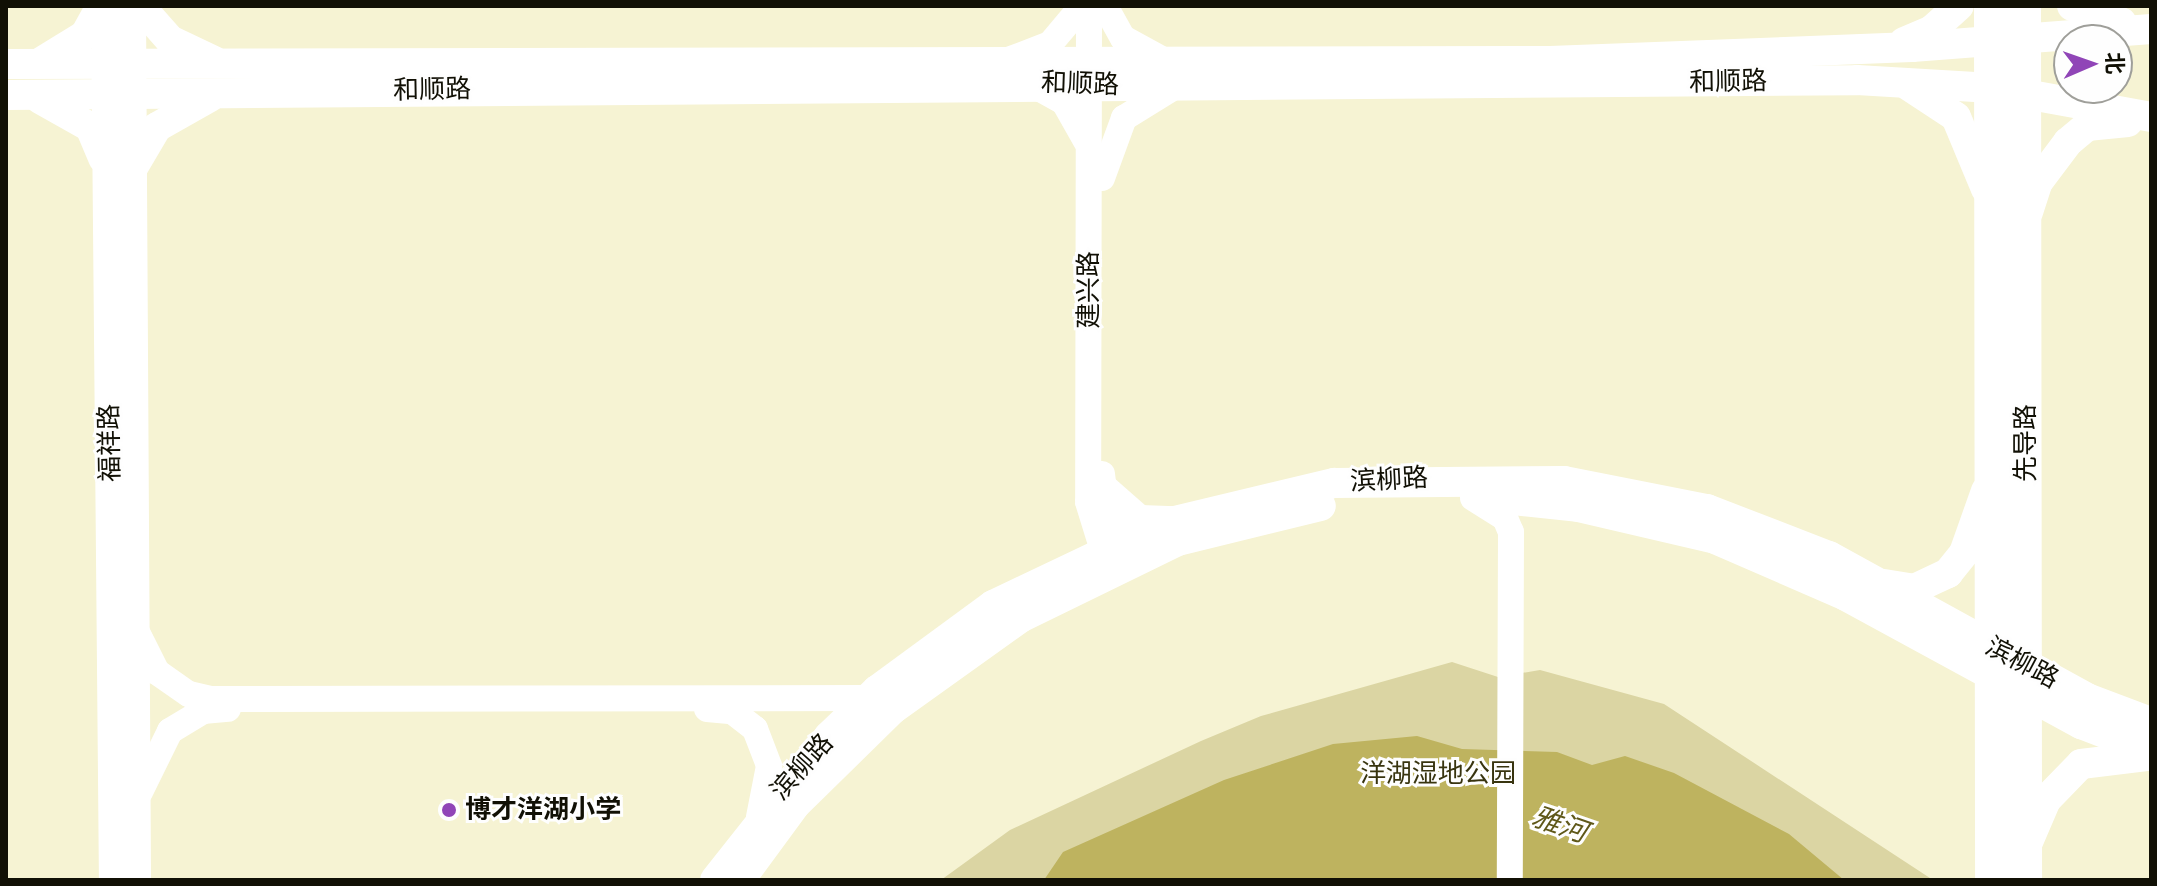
<!DOCTYPE html>
<html>
<head>
<meta charset="utf-8">
<style>
	body { margin:0 }
	#map { position:relative; width:2157px; height:886px; overflow:hidden; background:#f6f3d3; font-family:"Asap Condensed","Noto Sans SC",sans-serif }
	div>[style] { position:absolute }
	.green>* { inset:0; background:#dbd5a3 }
	.water>* { inset:0; background:#beb35f }
	.tertiary>* { height:26px; margin:-13px; padding:0 13px; transform-origin:13px; border-radius:13px; background:#fff }
	.secondary>* { height:30px; margin:-15px; padding:0 15px; transform-origin:15px; border-radius:15px; background:#fff }
	.primary>* { height:34px; margin:-17px; padding:0 17px; transform-origin:17px; border-radius:17px; background:#fff }
	.dots>* { width:22px; height:22px; translate:-50% -50%; box-sizing:border-box; border:4px solid #fefefe; border-radius:50% }
	span { translate:-50% -50%; white-space:nowrap; text-align:center; line-height:1.15; -webkit-text-stroke:6px #fefefe; paint-order:stroke }
	.street-label { font-size:26px; color:#111005 }
	.park-label { font-size:26px; color:#38340f }
	.poi-label { font-size:26px; color:#111005; font-weight:700 }
	.left { translate:0 -50%; text-align:left }
	.water-label { font-size:28px; color:#5f5819; font-style:italic }
	.frame { position:absolute; inset:0; border:8px solid #111005; pointer-events:none }
	.north { position:absolute; left:2053px; top:24px; width:80px; height:80px; box-sizing:border-box; background:#fefefe; border:2px solid #9f9f9a; border-radius:50%; rotate:88deg; font-size:22px; font-weight:700; line-height:32px; text-align:center; color:#111005 }
	.north::after { content:''; display:block; margin:auto; width:28px; height:36px; background:#9045b7; clip-path:polygon(50% 0,100% 100%,50% 72%,0 100%) }
</style>
</head>
<body>
<div id="map">
	<div class="green">
		<i style="clip-path:polygon(1452px 662px,1498px 677px,1540px 670px,1664px 704px,1933px 880px,941px 880px,1010px 830px,1201px 741px,1261px 716px)"></i>
	</div>
	<div class="water">
		<i style="clip-path:polygon(1417px 736px,1462px 749px,1557px 752px,1592px 765px,1625px 756px,1674px 773px,1789px 834px,1844px 880px,1044px 880px,1063px 852px,1224px 780px,1333px 744px)"></i>
	</div>
	<div class="tertiary">
		<i style="left:1089px;top:6px;width:496px;rotate:90.1deg"></i>
		<i style="left:1088px;top:502px;width:71px;rotate:72.8deg"></i>
		<i style="left:1105px;top:6px;width:37px;rotate:61deg"></i>
		<i style="left:1123px;top:38px;width:50px;rotate:28.6deg"></i>
		<i style="left:1011px;top:59px;width:42px;rotate:-21deg"></i>
		<i style="left:1050px;top:44px;width:50px;rotate:-49.9deg"></i>
		<i style="left:1033px;top:85px;width:35px;rotate:29deg"></i>
		<i style="left:1064px;top:102px;width:45px;rotate:60.6deg"></i>
		<i style="left:1102px;top:178px;width:64px;rotate:-69.9deg"></i>
		<i style="left:1124px;top:118px;width:59px;rotate:-31.8deg"></i>
		<i style="left:1102px;top:474px;width:31px;rotate:83deg"></i>
		<i style="left:1106px;top:505px;width:61px;rotate:65.9deg"></i>
		<i style="left:1107px;top:489px;width:44px;rotate:41.3deg"></i>
		<i style="left:1140px;top:518px;width:35px;rotate:2deg"></i>
		<i style="left:1473px;top:498px;width:38px;rotate:32deg"></i>
		<i style="left:1505px;top:518px;width:15px;rotate:67deg"></i>
		<i style="left:1511px;top:532px;width:348px;rotate:90.2deg"></i>
		<i style="left:137px;top:632px;width:45px;rotate:63.4deg"></i>
		<i style="left:157px;top:672px;width:39px;rotate:35deg"></i>
		<i style="left:189px;top:694px;width:22px;rotate:13deg"></i>
		<i style="left:210px;top:699px;width:658px;rotate:-0.09deg"></i>
		<i style="left:707px;top:709px;width:25px;rotate:5deg"></i>
		<i style="left:732px;top:711px;width:29px;rotate:38deg"></i>
		<i style="left:755px;top:729px;width:40px;rotate:69deg"></i>
		<i style="left:769px;top:766px;width:52px;rotate:101.1deg"></i>
		<i style="left:140px;top:792px;width:68px;rotate:-63.8deg"></i>
		<i style="left:170px;top:731px;width:39px;rotate:-31deg"></i>
		<i style="left:203px;top:711px;width:25px;rotate:-5deg"></i>
	</div>
	<div class="secondary">
		<i style="left:106px;top:6px;width:874px;rotate:89.48deg"></i>
		<i style="left:131px;top:6px;width:874px;rotate:89.67deg"></i>
		<i style="left:140px;top:6px;width:45px;rotate:48.6deg"></i>
		<i style="left:170px;top:40px;width:49px;rotate:25.5deg"></i>
		<i style="left:2072px;top:6px;width:52px;rotate:18.1deg"></i>
		<i style="left:1904px;top:42px;width:30px;rotate:-23deg"></i>
		<i style="left:1932px;top:30px;width:36px;rotate:-42deg"></i>
		<i style="left:41px;top:62px;width:52px;rotate:-31.5deg"></i>
		<i style="left:85px;top:35px;width:33px;rotate:-61deg"></i>
		<i style="left:6px;top:64px;width:1544px;rotate:-0.11deg"></i>
		<i style="left:1550px;top:61px;width:362px;rotate:-2.2deg"></i>
		<i style="left:1912px;top:47px;width:240px;rotate:-4.3deg"></i>
		<i style="left:1909px;top:86px;width:56px;rotate:33.4deg"></i>
		<i style="left:1956px;top:117px;width:78px;rotate:67.4deg"></i>
		<i style="left:6px;top:95px;width:1851px;rotate:-0.46deg"></i>
		<i style="left:1857px;top:80px;width:135px;rotate:3.4deg"></i>
		<i style="left:1992px;top:88px;width:162px;rotate:10.3deg"></i>
		<i style="left:40px;top:99px;width:57px;rotate:29.2deg"></i>
		<i style="left:90px;top:127px;width:34px;rotate:67deg"></i>
		<i style="left:134px;top:166px;width:45px;rotate:-59.5deg"></i>
		<i style="left:157px;top:127px;width:61px;rotate:-29.5deg"></i>
		<i style="left:2028px;top:212px;width:32px;rotate:-72deg"></i>
		<i style="left:2038px;top:182px;width:50px;rotate:-53.1deg"></i>
		<i style="left:2068px;top:142px;width:25px;rotate:-40deg"></i>
		<i style="left:2087px;top:126px;width:41px;rotate:-5.6deg"></i>
		<i style="left:1493px;top:498px;width:85px;rotate:6deg"></i>
		<i style="left:1578px;top:507px;width:141px;rotate:13.1deg"></i>
		<i style="left:1715px;top:539px;width:143px;rotate:23.5deg"></i>
		<i style="left:1846px;top:596px;width:268px;rotate:28.6deg"></i>
		<i style="left:2081px;top:724px;width:75px;rotate:21.1deg"></i>
		<i style="left:1884px;top:584px;width:30px;rotate:9deg"></i>
		<i style="left:1914px;top:589px;width:38px;rotate:-25deg"></i>
		<i style="left:1948px;top:573px;width:26px;rotate:-51deg"></i>
		<i style="left:1964px;top:553px;width:66px;rotate:-70.5deg"></i>
		<i style="left:2028px;top:842px;width:46px;rotate:-66.8deg"></i>
		<i style="left:2046px;top:800px;width:50px;rotate:-45.8deg"></i>
		<i style="left:2081px;top:764px;width:66px;rotate:-6.9deg"></i>
		<i style="left:715px;top:880px;width:184px;rotate:-51.6deg"></i>
		<i style="left:829px;top:736px;width:66px;rotate:-43.8deg"></i>
		<i style="left:877px;top:690px;width:144px;rotate:-36.2deg"></i>
		<i style="left:993px;top:605px;width:191px;rotate:-25.4deg"></i>
		<i style="left:1166px;top:523px;width:173px;rotate:-13.4deg"></i>
		<i style="left:1334px;top:483px;width:230px;rotate:-0.5deg"></i>
		<i style="left:1564px;top:481px;width:146px;rotate:11.1deg"></i>
		<i style="left:1707px;top:509px;width:131px;rotate:21.1deg"></i>
		<i style="left:1829px;top:556px;width:294px;rotate:28.8deg"></i>
		<i style="left:2087px;top:698px;width:68px;rotate:20.6deg"></i>
		<i style="left:740px;top:880px;width:93px;rotate:-53.7deg"></i>
		<i style="left:795px;top:805px;width:137px;rotate:-44.4deg"></i>
		<i style="left:893px;top:709px;width:156px;rotate:-35.6deg"></i>
		<i style="left:1020px;top:618px;width:176px;rotate:-26deg"></i>
		<i style="left:1178px;top:541px;width:147px;rotate:-13.8deg"></i>
	</div>
	<div class="primary">
		<i style="left:1991px;top:6px;width:874px;rotate:89.93deg"></i>
		<i style="left:2024px;top:6px;width:874px;rotate:89.93deg"></i>
	</div>
	<div class="dots">
		<i style="left:449px;top:810px;background:#9045b7"></i>
	</div>
	<div class="street-label">
		<span style="left:1728px;top:82px;rotate:-1deg">和顺路</span>
		<span style="left:1080px;top:84px;rotate:2deg">和顺路</span>
		<span style="left:432px;top:90px;rotate:-1deg">和顺路</span>
		<span style="left:1089px;top:290px;rotate:-90deg">建兴路</span>
		<span style="left:110px;top:443px;rotate:-91deg">福祥路</span>
		<span style="left:2026px;top:443px;rotate:-90deg">先导路</span>
		<span style="left:1389px;top:480px;rotate:-3deg">滨柳路</span>
		<span style="left:2022px;top:663px;rotate:28deg">滨柳路</span>
		<span style="left:802px;top:767px;rotate:-48deg">滨柳路</span>
	</div>
	<div class="park-label">
		<span style="left:1438px;top:774px">洋湖湿地公园</span>
	</div>
	<div class="poi-label">
		<span class="left" style="left:465px;top:810px">博才洋湖小学</span>
	</div>
	<div class="water-label">
		<span style="left:1560px;top:824px;rotate:19deg">雅河</span>
	</div>
	<div class="frame"></div>
	<div class="north">北</div>
</div>
</body>
</html>
